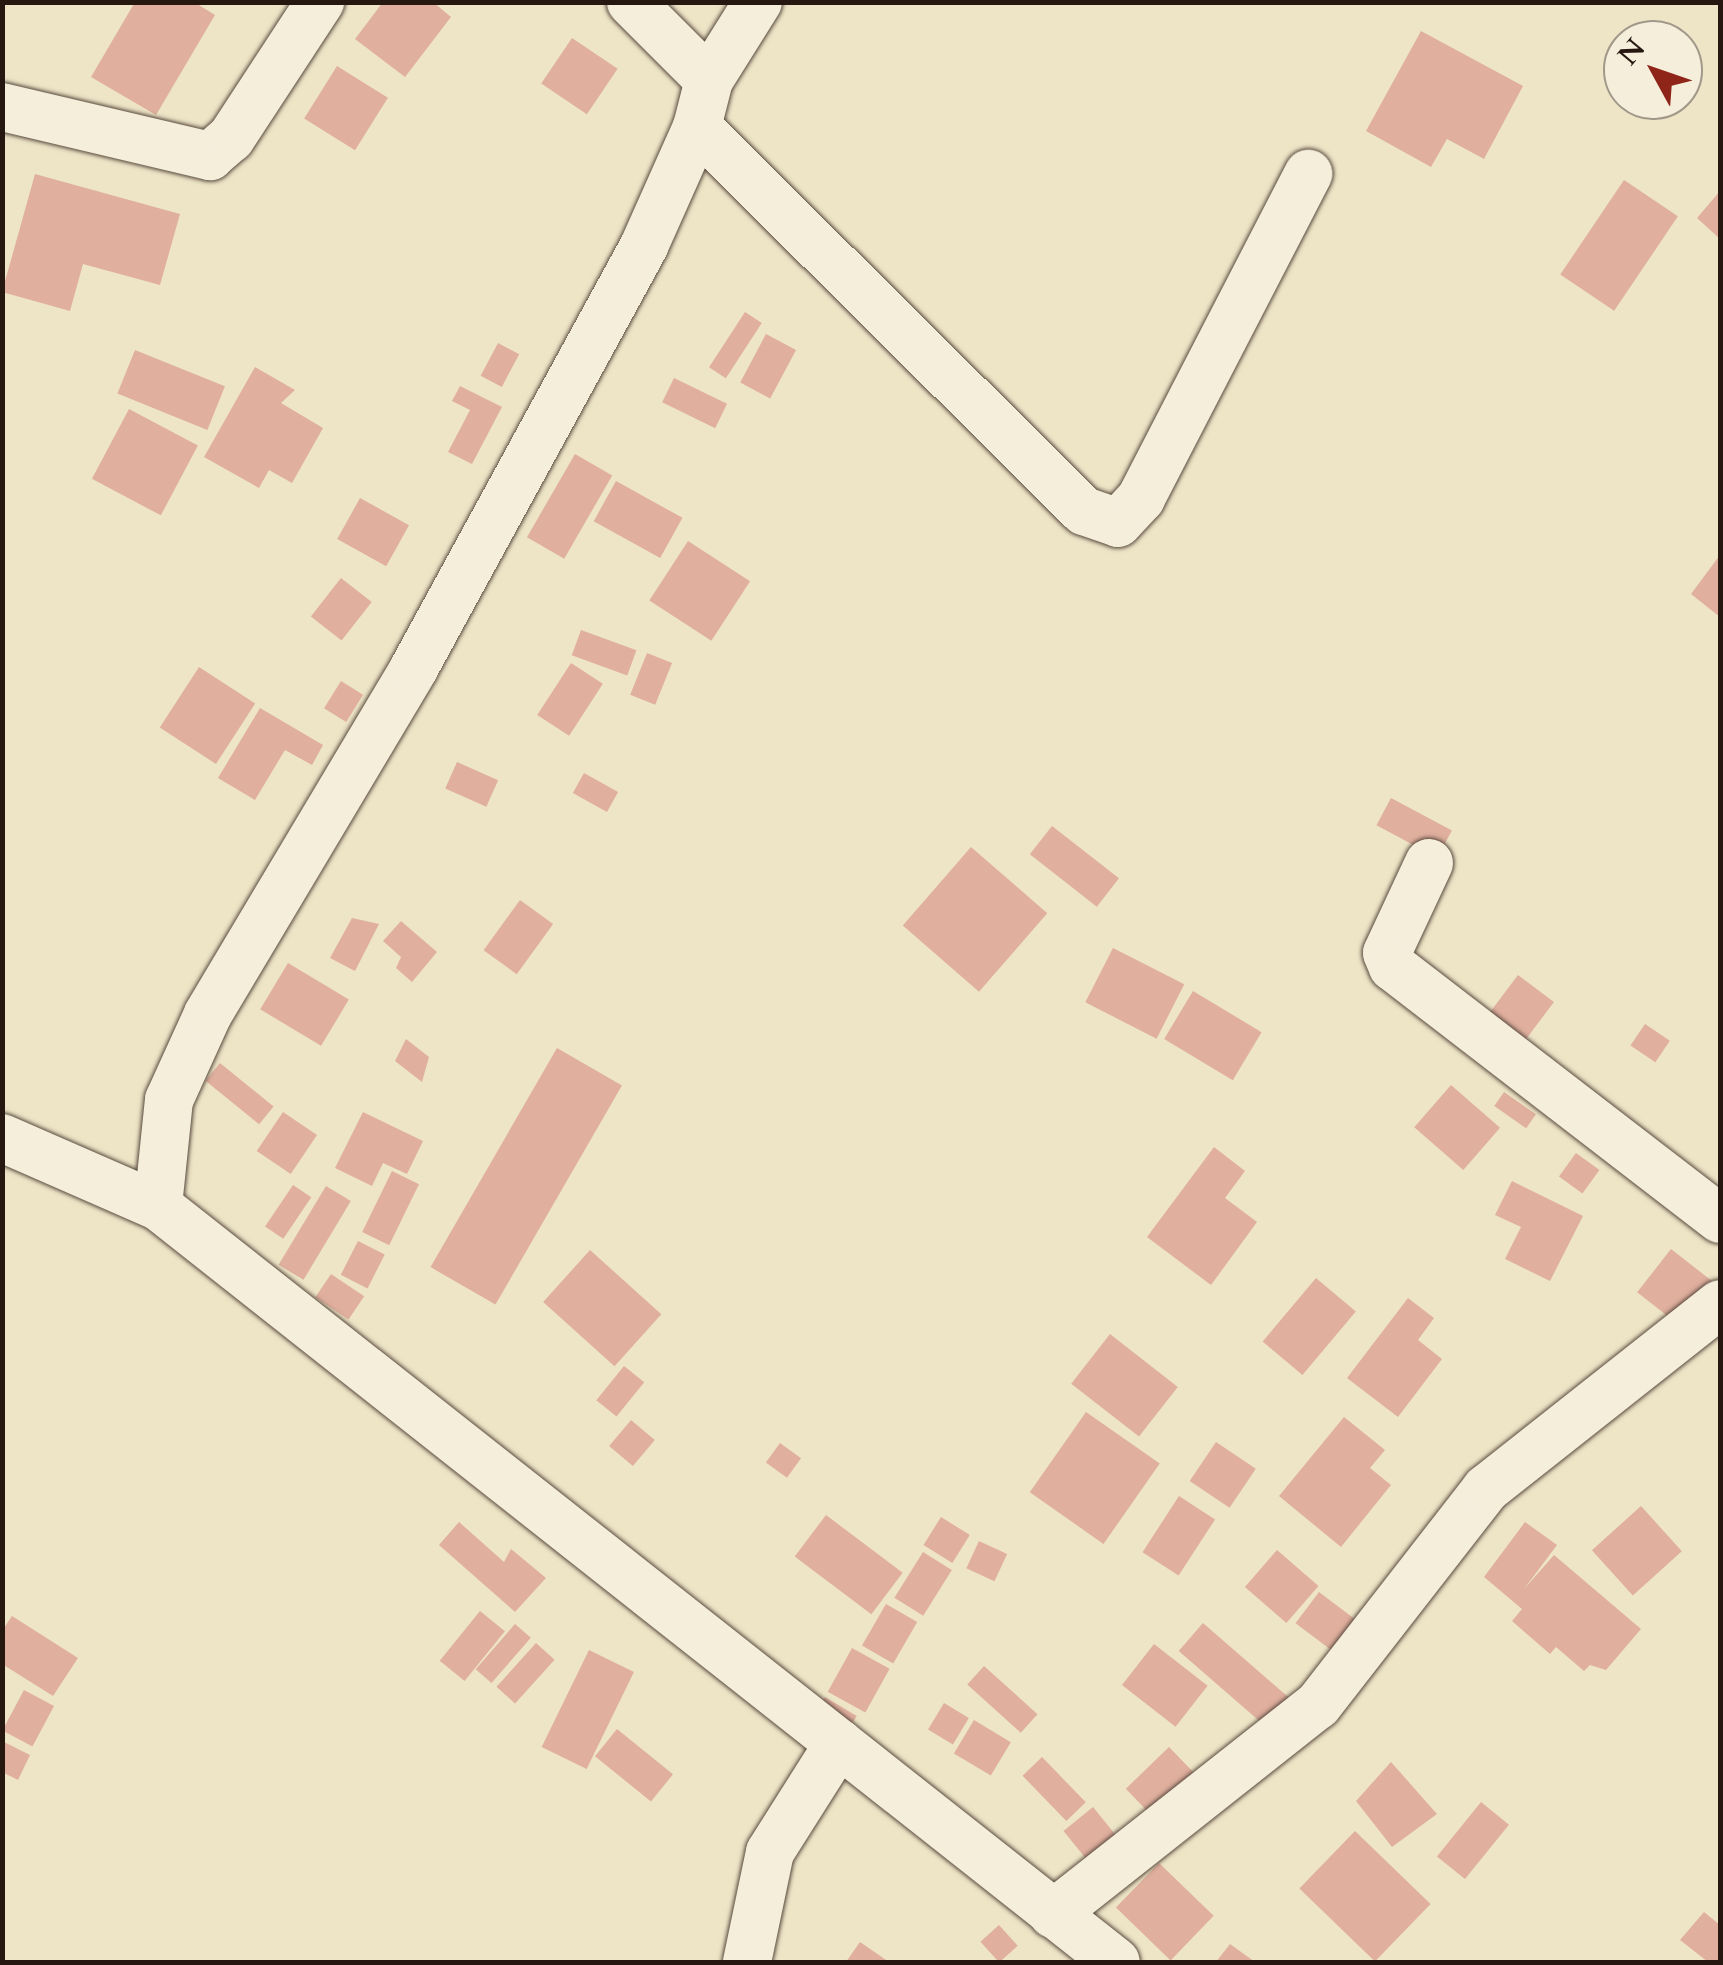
<!DOCTYPE html>
<html>
<head>
<meta charset="utf-8">
<style>
	body { margin:0 }
	#map { position:relative; width:1723px; height:1965px; overflow:hidden; background:#eee5c7; font-family:Cardo,serif }
	div>[style] { position:absolute }
	.building>* { inset:0; background:#e0af9e; transform-origin:0 0 }
	.roads { filter:drop-shadow(0 0 2px #594a3e) drop-shadow(0 0 2px #594a3e) }
	.street>* { height:48px; margin:-24px; padding:0 24px; transform-origin:24px; border-radius:24px; background:#f4eedb }
	span { translate:-50% -50%; white-space:nowrap; text-align:center; line-height:1.15; -webkit-text-stroke:8px #f4eedb; paint-order:stroke }
	.frame { position:absolute; inset:0; border:5px solid #271711; pointer-events:none }
	.north { position:absolute; left:1603px; top:20px; width:100px; height:100px; box-sizing:border-box; background:#f4eedb; border:2px solid #a2988a; border-radius:50%; rotate:310deg; font-size:28px; font-weight:700; line-height:40px; text-align:center; color:#271711 }
	.north::after { content:''; display:block; margin:auto; width:35px; height:45px; background:#8f2418; clip-path:polygon(50% 0,100% 100%,50% 72%,0 100%) }
</style>
</head>
<body>
<div id="map">
	<div class="building">
		<i style="clip-path:polygon(135px 2px,194px 2px,215px 15px,156px 115px,91px 77px)"></i>
		<i style="clip-path:polygon(383px 2px,433px 2px,451px 17px,405px 77px,355px 39px)"></i>
		<i style="clip-path:polygon(1421px 31px,1523px 86px,1484px 159px,1447px 139px,1431px 167px,1366px 131px)"></i>
		<i style="left:572px;top:38px;width:55px;height:55px;rotate:34deg"></i>
		<i style="left:337px;top:66px;width:60px;height:62px;rotate:32deg"></i>
		<i style="clip-path:polygon(35px 174px,180px 214px,160px 285px,83px 264px,70px 311px,2px 292px)"></i>
		<i style="left:1624px;top:180px;width:65px;height:114px;rotate:34deg"></i>
		<i style="clip-path:polygon(1720px 191px,1720px 239px,1697px 218px)"></i>
		<i style="left:745px;top:312px;width:20px;height:66px;rotate:33deg"></i>
		<i style="left:766px;top:334px;width:34px;height:55px;rotate:28deg"></i>
		<i style="left:498px;top:343px;width:24px;height:37px;rotate:28deg"></i>
		<i style="left:135px;top:350px;width:97px;height:47px;rotate:22deg"></i>
		<i style="clip-path:polygon(255px 367px,295px 390px,281px 403px,323px 428px,292px 483px,269px 470px,259px 488px,204px 457px)"></i>
		<i style="left:674px;top:378px;width:59px;height:27px;rotate:26deg"></i>
		<i style="clip-path:polygon(460px 386px,502px 407px,472px 464px,448px 452px,470px 410px,452px 401px)"></i>
		<i style="left:129px;top:409px;width:78px;height:79px;rotate:28deg"></i>
		<i style="left:575px;top:454px;width:43px;height:96px;rotate:30deg"></i>
		<i style="left:616px;top:481px;width:76px;height:46px;rotate:29deg"></i>
		<i style="left:360px;top:498px;width:56px;height:47px;rotate:29deg"></i>
		<i style="left:688px;top:541px;width:74px;height:71px;rotate:33deg"></i>
		<i style="clip-path:polygon(1720px 555px,1720px 617px,1691px 594px)"></i>
		<i style="left:341px;top:578px;width:39px;height:49px;rotate:38deg"></i>
		<i style="left:581px;top:630px;width:59px;height:27px;rotate:20deg"></i>
		<i style="left:647px;top:653px;width:27px;height:45px;rotate:22deg"></i>
		<i style="left:571px;top:663px;width:38px;height:62px;rotate:33deg"></i>
		<i style="left:199px;top:667px;width:67px;height:72px;rotate:33deg"></i>
		<i style="left:341px;top:681px;width:26px;height:32px;rotate:32deg"></i>
		<i style="clip-path:polygon(260px 708px,323px 745px,312px 765px,285px 750px,255px 800px,218px 778px)"></i>
		<i style="left:457px;top:762px;width:45px;height:29px;rotate:24deg"></i>
		<i style="left:584px;top:773px;width:39px;height:23px;rotate:29deg"></i>
		<i style="left:1391px;top:798px;width:69px;height:31px;rotate:28deg"></i>
		<i style="left:1052px;top:826px;width:85px;height:36px;rotate:38deg"></i>
		<i style="left:971px;top:847px;width:101px;height:104px;rotate:41deg"></i>
		<i style="left:520px;top:900px;width:41px;height:62px;rotate:36deg"></i>
		<i style="clip-path:polygon(352px 918px,379px 924px,355px 971px,330px 958px)"></i>
		<i style="clip-path:polygon(401px 921px,437px 952px,412px 982px,396px 968px,401px 957px,383px 941px)"></i>
		<i style="left:1113px;top:948px;width:80px;height:61px;rotate:27deg"></i>
		<i style="left:288px;top:963px;width:71px;height:54px;rotate:31deg"></i>
		<i style="left:1518px;top:975px;width:45px;height:54px;rotate:37deg"></i>
		<i style="left:1193px;top:991px;width:80px;height:56px;rotate:31deg"></i>
		<i style="left:1645px;top:1024px;width:30px;height:26px;rotate:34deg"></i>
		<i style="clip-path:polygon(406px 1039px,429px 1057px,422px 1082px,395px 1061px)"></i>
		<i style="left:557px;top:1048px;width:75px;height:253px;rotate:30deg"></i>
		<i style="left:220px;top:1063px;width:69px;height:23px;rotate:39deg"></i>
		<i style="left:1451px;top:1085px;width:65px;height:56px;rotate:41deg"></i>
		<i style="left:1504px;top:1092px;width:39px;height:17px;rotate:35deg"></i>
		<i style="left:283px;top:1112px;width:41px;height:47px;rotate:34deg"></i>
		<i style="clip-path:polygon(363px 1112px,423px 1141px,407px 1174px,383px 1163px,372px 1186px,335px 1168px)"></i>
		<i style="clip-path:polygon(1214px 1147px,1245px 1171px,1225px 1198px,1257px 1222px,1211px 1285px,1147px 1237px)"></i>
		<i style="left:1576px;top:1153px;width:29px;height:29px;rotate:36deg"></i>
		<i style="left:392px;top:1171px;width:30px;height:68px;rotate:26deg"></i>
		<i style="clip-path:polygon(1512px 1181px,1583px 1216px,1550px 1281px,1505px 1259px,1521px 1227px,1495px 1215px)"></i>
		<i style="left:293px;top:1185px;width:22px;height:50px;rotate:34deg"></i>
		<i style="left:326px;top:1186px;width:29px;height:92px;rotate:31deg"></i>
		<i style="left:358px;top:1241px;width:30px;height:38px;rotate:27deg"></i>
		<i style="left:1671px;top:1249px;width:52px;height:55px;rotate:38deg"></i>
		<i style="left:590px;top:1250px;width:96px;height:70px;rotate:42deg"></i>
		<i style="left:331px;top:1274px;width:40px;height:28px;rotate:34deg"></i>
		<i style="left:1316px;top:1278px;width:52px;height:83px;rotate:40deg"></i>
		<i style="clip-path:polygon(1408px 1298px,1434px 1318px,1418px 1340px,1442px 1359px,1398px 1417px,1347px 1378px)"></i>
		<i style="left:1110px;top:1334px;width:86px;height:63px;rotate:38deg"></i>
		<i style="left:624px;top:1366px;width:26px;height:44px;rotate:39deg"></i>
		<i style="left:1086px;top:1412px;width:90px;height:98px;rotate:35deg"></i>
		<i style="clip-path:polygon(1344px 1417px,1385px 1450px,1370px 1468px,1391px 1485px,1341px 1547px,1279px 1496px)"></i>
		<i style="left:631px;top:1420px;width:31px;height:34px;rotate:40deg"></i>
		<i style="left:1216px;top:1442px;width:48px;height:47px;rotate:34deg"></i>
		<i style="left:780px;top:1443px;width:26px;height:24px;rotate:36deg"></i>
		<i style="left:1179px;top:1496px;width:43px;height:67px;rotate:33deg"></i>
		<i style="left:1641px;top:1506px;width:61px;height:66px;rotate:48deg"></i>
		<i style="left:826px;top:1515px;width:96px;height:52px;rotate:37deg"></i>
		<i style="left:941px;top:1517px;width:34px;height:33px;rotate:32deg"></i>
		<i style="clip-path:polygon(459px 1522px,504px 1562px,511px 1549px,546px 1578px,515px 1612px,439px 1545px)"></i>
		<i style="clip-path:polygon(1525px 1522px,1557px 1545px,1524px 1589px,1554px 1555px,1641px 1629px,1606px 1670px,1590px 1665px,1584px 1671px,1556px 1647px,1550px 1654px,1512px 1621px,1522px 1609px,1484px 1577px)"></i>
		<i style="left:979px;top:1541px;width:31px;height:30px;rotate:25deg"></i>
		<i style="left:1277px;top:1550px;width:55px;height:49px;rotate:41deg"></i>
		<i style="left:923px;top:1552px;width:34px;height:54px;rotate:32deg"></i>
		<i style="left:1319px;top:1592px;width:53px;height:39px;rotate:37deg"></i>
		<i style="left:886px;top:1604px;width:36px;height:48px;rotate:30deg"></i>
		<i style="left:480px;top:1611px;width:32px;height:64px;rotate:39deg"></i>
		<i style="clip-path:polygon(12px 1616px,78px 1658px,53px 1696px,2px 1664px,2px 1631px)"></i>
		<i style="left:1203px;top:1623px;width:116px;height:37px;rotate:41deg"></i>
		<i style="left:515px;top:1624px;width:21px;height:60px;rotate:41deg"></i>
		<i style="left:536px;top:1643px;width:25px;height:59px;rotate:42deg"></i>
		<i style="left:1154px;top:1644px;width:68px;height:52px;rotate:38deg"></i>
		<i style="left:852px;top:1648px;width:43px;height:50px;rotate:29deg"></i>
		<i style="left:589px;top:1650px;width:50px;height:108px;rotate:26deg"></i>
		<i style="left:984px;top:1666px;width:72px;height:25px;rotate:42deg"></i>
		<i style="left:24px;top:1690px;width:34px;height:46px;rotate:28deg"></i>
		<i style="left:825px;top:1697px;width:37px;height:22px;rotate:31deg"></i>
		<i style="left:944px;top:1703px;width:29px;height:31px;rotate:31deg"></i>
		<i style="left:974px;top:1720px;width:43px;height:39px;rotate:31deg"></i>
		<i style="left:617px;top:1729px;width:72px;height:35px;rotate:39deg"></i>
		<i style="clip-path:polygon(2px 1741px,30px 1755px,18px 1780px,2px 1772px)"></i>
		<i style="left:1169px;top:1747px;width:42px;height:60px;rotate:46deg"></i>
		<i style="left:1042px;top:1757px;width:63px;height:27px;rotate:46deg"></i>
		<i style="clip-path:polygon(1391px 1762px,1437px 1814px,1392px 1847px,1356px 1801px)"></i>
		<i style="left:1481px;top:1802px;width:36px;height:70px;rotate:39deg"></i>
		<i style="left:1093px;top:1807px;width:44px;height:38px;rotate:51deg"></i>
		<i style="left:1355px;top:1831px;width:105px;height:80px;rotate:44deg"></i>
		<i style="left:1159px;top:1863px;width:76px;height:62px;rotate:44deg"></i>
		<i style="clip-path:polygon(1704px 1912px,1720px 1925px,1720px 1962px,1708px 1962px,1680px 1940px)"></i>
		<i style="left:999px;top:1925px;width:28px;height:25px;rotate:48deg"></i>
		<i style="clip-path:polygon(860px 1942px,889px 1962px,846px 1962px)"></i>
		<i style="clip-path:polygon(1230px 1944px,1255px 1962px,1216px 1962px)"></i>
	</div>
	<div class="roads">
		<div class="street">
			<i style="left:631px;top:2px;width:110px;rotate:45deg"></i>
			<i style="left:2px;top:107px;width:214px;rotate:13.3deg"></i>
			<i style="left:210px;top:156px;width:28px;rotate:-41deg"></i>
			<i style="left:231px;top:138px;width:163px;rotate:-56.8deg"></i>
			<i style="left:697px;top:127px;width:545px;rotate:44.78deg"></i>
			<i style="left:1084px;top:511px;width:36px;rotate:19deg"></i>
			<i style="left:1118px;top:523px;width:34px;rotate:-47deg"></i>
			<i style="left:1141px;top:498px;width:365px;rotate:-62.7deg"></i>
			<i style="left:1429px;top:863px;width:99px;rotate:115deg"></i>
			<i style="left:1387px;top:953px;width:15px;rotate:67deg"></i>
			<i style="left:1393px;top:967px;width:413px;rotate:37.6deg"></i>
			<i style="left:2px;top:1138px;width:170px;rotate:23.6deg"></i>
			<i style="left:158px;top:1206px;width:1220px;rotate:38.28deg"></i>
			<i style="left:158px;top:1206px;width:107px;rotate:-84.1deg"></i>
			<i style="left:169px;top:1100px;width:94px;rotate:-65.6deg"></i>
			<i style="left:208px;top:1014px;width:403px;rotate:-59.2deg"></i>
			<i style="left:414px;top:668px;width:481px;rotate:-61.4deg"></i>
			<i style="left:644px;top:246px;width:130px;rotate:-66deg"></i>
			<i style="left:697px;top:127px;width:49px;rotate:-75.7deg"></i>
			<i style="left:709px;top:80px;width:92px;rotate:-57.9deg"></i>
			<i style="left:1053px;top:1914px;width:337px;rotate:-38.3deg"></i>
			<i style="left:1318px;top:1705px;width:274px;rotate:-52.1deg"></i>
			<i style="left:1486px;top:1489px;width:298px;rotate:-38.3deg"></i>
			<i style="left:747px;top:1962px;width:112px;rotate:-78.2deg"></i>
			<i style="left:770px;top:1852px;width:129px;rotate:-57.7deg"></i>
		</div>
	</div>
	<div class="frame"></div>
	<div class="north">N</div>
</div>
</body>
</html>
